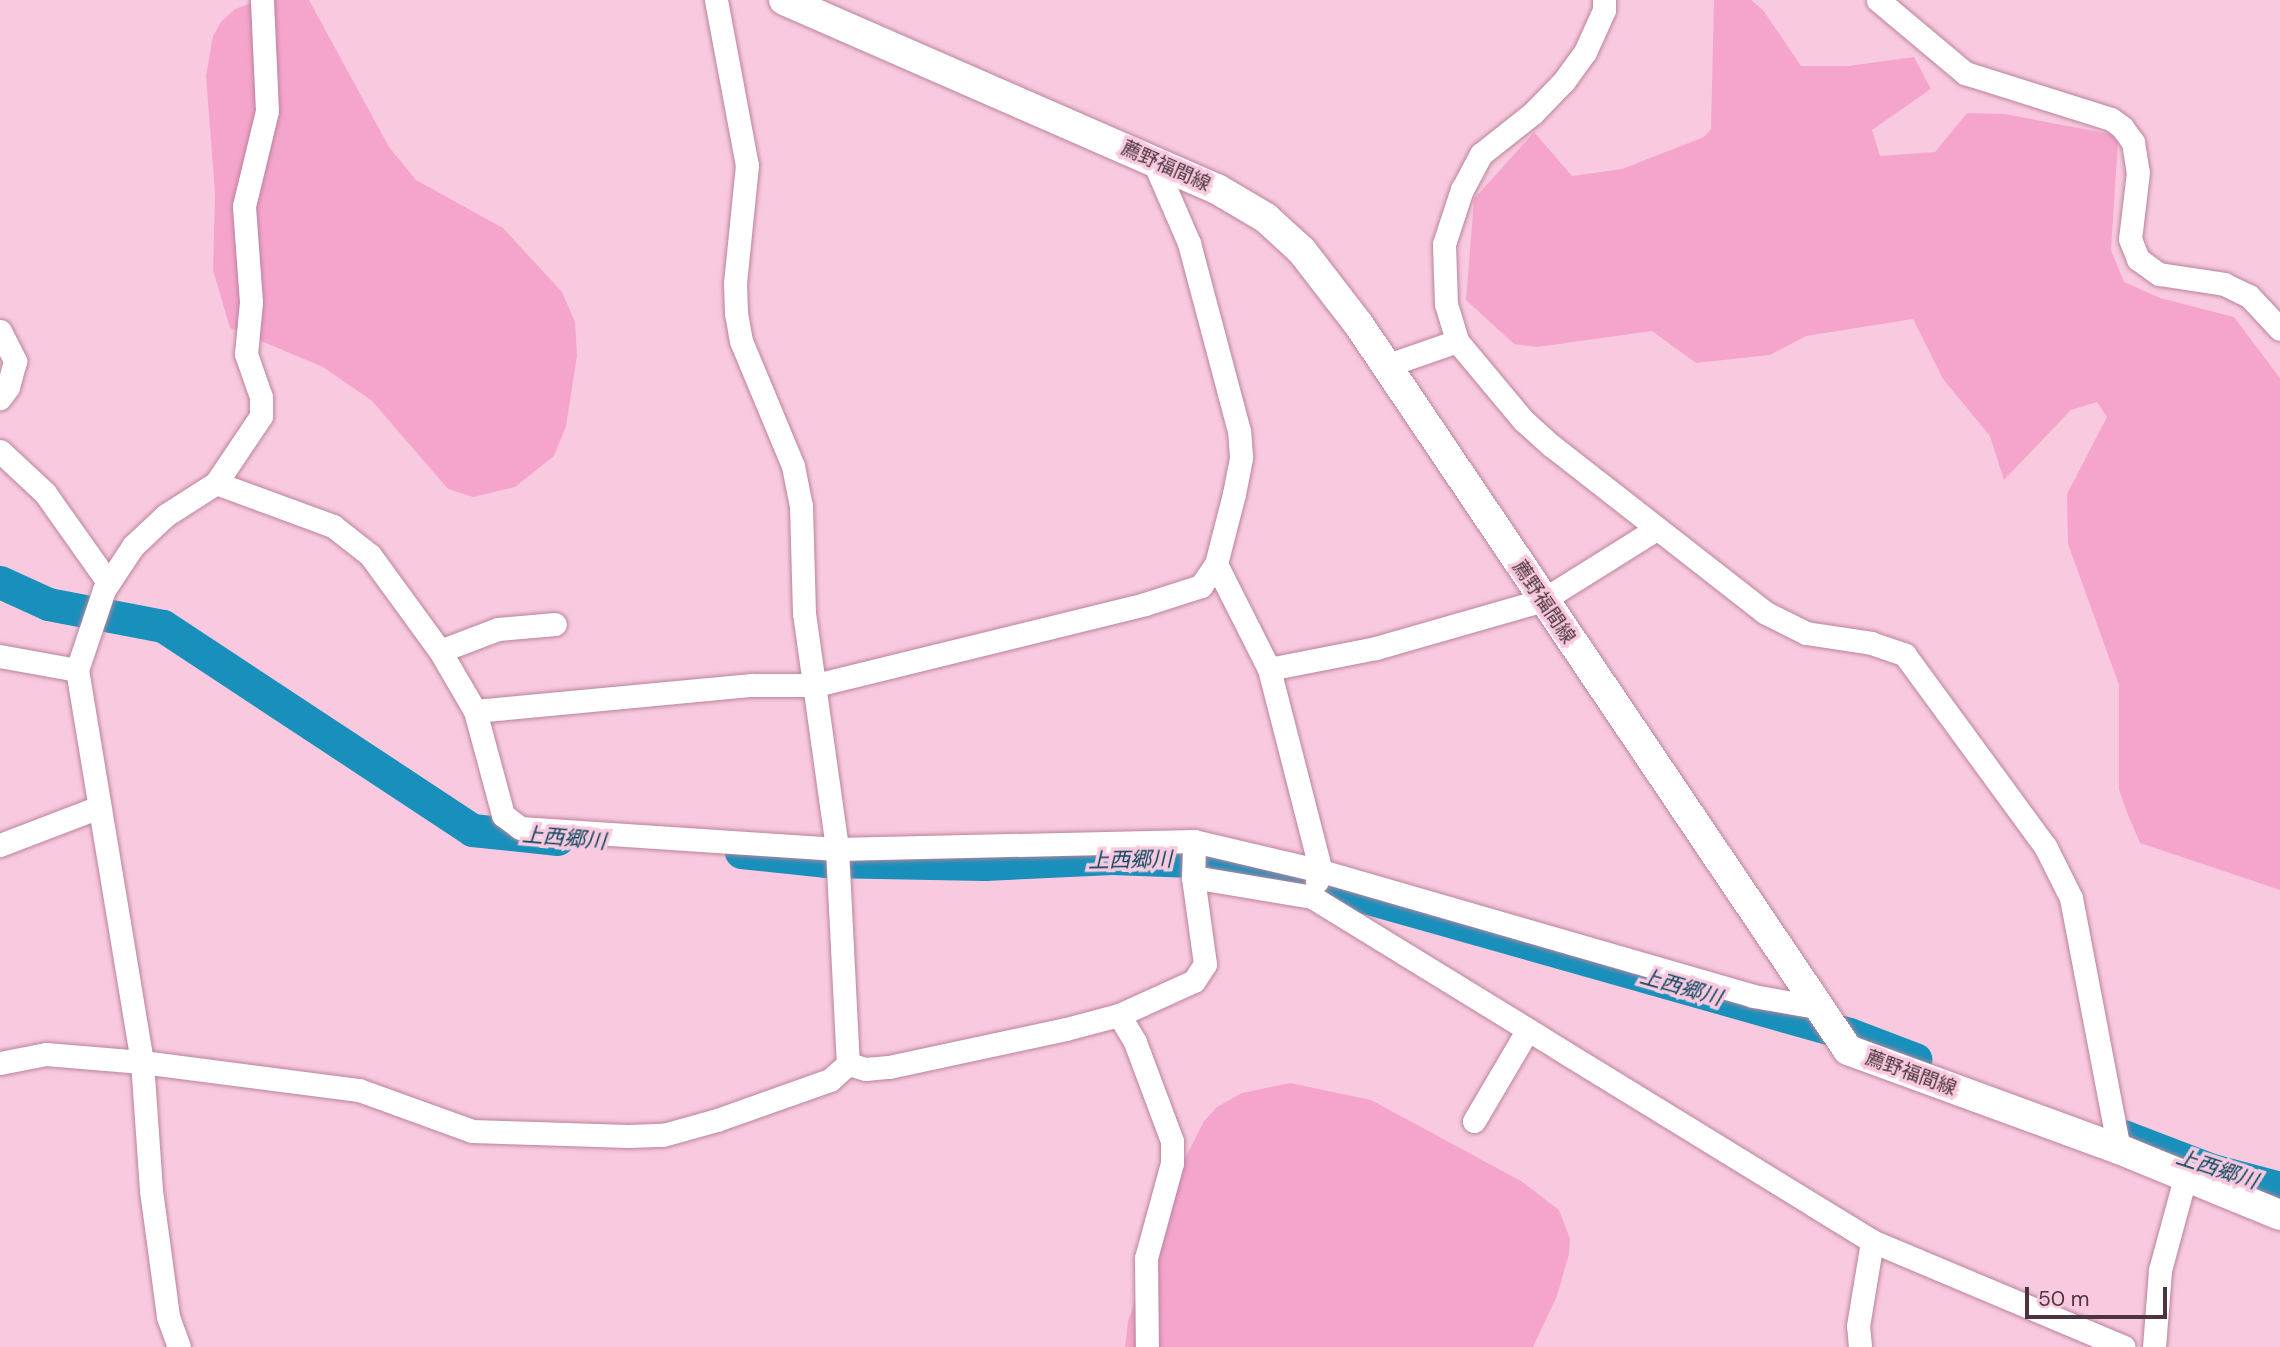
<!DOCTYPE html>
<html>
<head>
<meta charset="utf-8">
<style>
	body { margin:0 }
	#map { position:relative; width:2280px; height:1347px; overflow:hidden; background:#f9cadf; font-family:"DM Sans","Noto Sans JP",sans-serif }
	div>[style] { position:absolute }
	.green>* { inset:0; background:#f5a5cc }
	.river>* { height:33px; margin:-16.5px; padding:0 16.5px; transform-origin:16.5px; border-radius:16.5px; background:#1990bb }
	.roads { filter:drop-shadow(0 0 2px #ba839d) drop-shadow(0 0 2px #ba839d) }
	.minor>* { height:23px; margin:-11.5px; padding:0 11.5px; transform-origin:11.5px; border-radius:11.5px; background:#fff }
	.major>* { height:30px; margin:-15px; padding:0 15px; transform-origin:15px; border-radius:15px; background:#fff }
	span { translate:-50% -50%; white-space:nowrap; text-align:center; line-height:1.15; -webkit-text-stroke:7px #f9cadf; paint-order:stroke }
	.street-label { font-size:19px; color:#4b343f }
	.water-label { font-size:21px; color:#0b485f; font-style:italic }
	.scale { position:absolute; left:2025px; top:1287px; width:142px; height:32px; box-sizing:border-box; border:4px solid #4b343f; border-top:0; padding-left:9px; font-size:21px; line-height:24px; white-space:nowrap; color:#4b343f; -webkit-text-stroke:5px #f9cadf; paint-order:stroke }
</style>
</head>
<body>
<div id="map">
	<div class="green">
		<i style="clip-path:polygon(261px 0,309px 0,389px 147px,416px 180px,503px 228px,562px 292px,575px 322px,577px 356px,566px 426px,554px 456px,515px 487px,473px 497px,448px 489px,372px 401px,323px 367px,230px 328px,213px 270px,215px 193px,206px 76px,213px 36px,221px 22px,235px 9px)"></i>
		<i style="clip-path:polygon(1714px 0,1751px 0,1763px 10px,1801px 66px,1848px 66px,1914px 57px,1931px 89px,1872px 130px,1880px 156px,1935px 152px,1967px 113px,2005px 114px,2110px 134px,2118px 142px,2111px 250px,2124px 282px,2160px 298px,2234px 317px,2280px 378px,2280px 890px,2140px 843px,2128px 815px,2119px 790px,2119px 685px,2068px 544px,2067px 494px,2107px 417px,2097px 402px,2071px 410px,2004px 480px,1990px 436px,1943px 379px,1913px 319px,1806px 336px,1770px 355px,1696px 363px,1652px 331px,1537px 347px,1514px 344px,1466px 300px,1474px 199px,1534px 132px,1572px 176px,1622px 169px,1704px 137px,1711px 129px)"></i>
		<i style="clip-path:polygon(1290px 1083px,1371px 1100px,1521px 1181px,1559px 1210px,1570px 1239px,1569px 1254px,1557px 1296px,1533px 1347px,1125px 1347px,1128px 1321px,1185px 1159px,1204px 1121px,1217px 1107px,1242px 1093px)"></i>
	</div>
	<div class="river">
		<i style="left:0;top:582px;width:53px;rotate:24.6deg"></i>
		<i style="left:48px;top:604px;width:117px;rotate:10.8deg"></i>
		<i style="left:163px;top:626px;width:370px;rotate:33.4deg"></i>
		<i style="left:472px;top:830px;width:86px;rotate:6deg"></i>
		<i style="left:741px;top:852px;width:84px;rotate:6.1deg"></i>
		<i style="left:825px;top:861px;width:159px;rotate:1.1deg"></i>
		<i style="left:984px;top:864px;width:128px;rotate:-2.7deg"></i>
		<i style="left:1112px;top:858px;width:107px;rotate:2.1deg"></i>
		<i style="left:1219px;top:862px;width:121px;rotate:12.9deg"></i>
		<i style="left:1337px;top:889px;width:532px;rotate:15.81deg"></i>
		<i style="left:1849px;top:1034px;width:71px;rotate:20.7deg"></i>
		<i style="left:2123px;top:1136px;width:95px;rotate:20.9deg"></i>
		<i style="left:2212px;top:1170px;width:70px;rotate:14.8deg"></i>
	</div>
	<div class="roads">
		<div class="minor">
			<i style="left:716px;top:0;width:168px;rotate:79.4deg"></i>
			<i style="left:747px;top:165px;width:119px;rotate:95.8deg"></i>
			<i style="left:735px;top:283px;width:30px;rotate:88deg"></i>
			<i style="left:736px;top:313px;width:28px;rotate:80deg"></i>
			<i style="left:741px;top:341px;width:135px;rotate:67.4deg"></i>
			<i style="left:793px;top:466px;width:41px;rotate:78.7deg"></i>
			<i style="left:801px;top:506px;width:107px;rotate:88.4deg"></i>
			<i style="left:804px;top:613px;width:238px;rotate:82deg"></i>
			<i style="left:837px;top:849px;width:215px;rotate:87.1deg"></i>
			<i style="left:1604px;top:0;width:10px;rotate:90deg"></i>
			<i style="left:1604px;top:10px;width:46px;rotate:114.3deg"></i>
			<i style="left:1585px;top:52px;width:36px;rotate:126deg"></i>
			<i style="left:1564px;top:81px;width:45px;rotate:134.1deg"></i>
			<i style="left:1533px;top:113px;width:66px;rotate:141.7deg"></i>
			<i style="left:1481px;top:154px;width:40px;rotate:118deg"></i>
			<i style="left:1462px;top:189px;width:58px;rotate:108.1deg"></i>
			<i style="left:1444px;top:244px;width:60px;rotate:88.1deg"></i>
			<i style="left:1446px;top:304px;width:39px;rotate:73deg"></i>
			<i style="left:1457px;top:341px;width:104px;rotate:50.1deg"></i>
			<i style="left:1524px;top:421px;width:38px;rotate:42deg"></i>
			<i style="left:1552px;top:446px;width:271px;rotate:38deg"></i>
			<i style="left:1766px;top:613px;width:45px;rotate:26.6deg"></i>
			<i style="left:1806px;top:633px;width:66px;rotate:8.7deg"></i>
			<i style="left:1871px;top:643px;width:36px;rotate:19deg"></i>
			<i style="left:1905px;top:655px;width:237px;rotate:53.8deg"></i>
			<i style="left:2045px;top:846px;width:58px;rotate:63.4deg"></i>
			<i style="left:2071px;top:898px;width:256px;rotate:79.2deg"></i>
			<i style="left:1878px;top:0;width:114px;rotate:40deg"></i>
			<i style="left:1965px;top:73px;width:153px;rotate:17.5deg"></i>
			<i style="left:2111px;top:119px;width:14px;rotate:36deg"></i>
			<i style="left:2122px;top:127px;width:19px;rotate:54deg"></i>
			<i style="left:2133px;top:142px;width:30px;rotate:81deg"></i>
			<i style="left:2138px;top:172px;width:67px;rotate:96.8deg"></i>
			<i style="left:2130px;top:239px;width:22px;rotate:68deg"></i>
			<i style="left:2138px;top:259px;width:26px;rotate:36deg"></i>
			<i style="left:2159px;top:274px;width:66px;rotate:8.7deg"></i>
			<i style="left:2224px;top:284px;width:28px;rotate:26deg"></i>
			<i style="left:2249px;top:296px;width:45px;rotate:46.8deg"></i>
			<i style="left:0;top:331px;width:34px;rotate:63deg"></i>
			<i style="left:15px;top:361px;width:27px;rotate:105deg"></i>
			<i style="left:8px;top:387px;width:14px;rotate:126deg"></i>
			<i style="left:1385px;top:366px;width:76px;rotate:-19.1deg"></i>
			<i style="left:0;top:451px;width:62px;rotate:43deg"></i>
			<i style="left:45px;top:493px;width:109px;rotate:54.7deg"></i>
			<i style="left:216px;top:483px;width:125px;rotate:20.2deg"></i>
			<i style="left:333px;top:526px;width:47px;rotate:38.1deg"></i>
			<i style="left:370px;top:555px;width:119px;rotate:53.9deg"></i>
			<i style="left:440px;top:651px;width:69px;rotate:59.7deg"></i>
			<i style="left:475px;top:711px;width:108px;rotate:74.9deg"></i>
			<i style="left:503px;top:815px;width:21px;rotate:37deg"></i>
			<i style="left:520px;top:828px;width:318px;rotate:3.8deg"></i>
			<i style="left:837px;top:849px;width:357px;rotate:-1.3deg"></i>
			<i style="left:1194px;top:841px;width:130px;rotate:13.3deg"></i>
			<i style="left:1321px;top:871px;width:450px;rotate:16.1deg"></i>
			<i style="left:1753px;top:996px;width:64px;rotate:9.9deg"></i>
			<i style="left:1216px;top:564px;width:118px;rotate:63.2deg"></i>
			<i style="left:1269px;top:669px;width:209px;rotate:75.6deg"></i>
			<i style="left:1321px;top:871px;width:11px;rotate:112deg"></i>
			<i style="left:440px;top:651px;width:62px;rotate:-20.8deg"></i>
			<i style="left:498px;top:629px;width:57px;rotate:-5deg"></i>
			<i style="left:0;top:656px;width:78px;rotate:10.3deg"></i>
			<i style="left:1269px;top:669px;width:109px;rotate:-11.1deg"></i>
			<i style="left:1376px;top:648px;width:174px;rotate:-16deg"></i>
			<i style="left:1543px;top:600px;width:133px;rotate:-32.1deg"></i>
			<i style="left:475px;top:711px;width:278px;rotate:-5.4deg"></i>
			<i style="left:752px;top:685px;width:64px"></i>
			<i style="left:816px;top:685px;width:339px;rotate:-13.8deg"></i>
			<i style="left:1145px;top:604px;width:59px;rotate:-17.8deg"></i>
			<i style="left:1201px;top:586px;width:27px;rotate:-56deg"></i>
			<i style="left:1216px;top:564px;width:72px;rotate:-75.6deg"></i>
			<i style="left:1234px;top:494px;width:38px;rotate:-79deg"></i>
			<i style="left:1241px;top:457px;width:26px;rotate:-94deg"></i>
			<i style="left:1239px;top:431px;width:195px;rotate:-104.9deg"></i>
			<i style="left:1189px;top:243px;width:90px;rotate:-113.4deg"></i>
			<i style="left:0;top:845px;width:106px;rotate:-21deg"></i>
			<i style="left:1193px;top:877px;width:121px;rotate:9.5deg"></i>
			<i style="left:1312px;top:897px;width:657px;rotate:31.56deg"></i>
			<i style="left:1872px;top:1241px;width:273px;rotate:22.8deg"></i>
			<i style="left:1119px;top:1015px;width:31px;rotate:59deg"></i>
			<i style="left:1135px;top:1042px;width:106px;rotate:69.5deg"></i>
			<i style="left:1172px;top:1141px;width:22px;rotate:90deg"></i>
			<i style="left:1172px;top:1163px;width:98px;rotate:105.3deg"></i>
			<i style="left:1146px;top:1258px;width:89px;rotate:89.4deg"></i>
			<i style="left:0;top:1063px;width:47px;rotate:-11.1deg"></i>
			<i style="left:46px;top:1054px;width:96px;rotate:4.8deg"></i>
			<i style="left:142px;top:1062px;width:219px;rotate:7.4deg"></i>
			<i style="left:359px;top:1090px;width:120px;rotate:19.9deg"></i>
			<i style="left:472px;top:1131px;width:156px;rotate:1.8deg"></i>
			<i style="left:628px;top:1136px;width:35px;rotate:-2deg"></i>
			<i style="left:663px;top:1135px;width:56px;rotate:-15.5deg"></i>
			<i style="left:717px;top:1120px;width:120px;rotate:-19.5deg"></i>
			<i style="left:830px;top:1080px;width:24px;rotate:-42deg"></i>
			<i style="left:848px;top:1064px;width:18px;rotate:16deg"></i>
			<i style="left:865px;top:1069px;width:24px;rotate:-5deg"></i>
			<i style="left:889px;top:1067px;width:181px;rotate:-12.1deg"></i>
			<i style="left:1066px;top:1029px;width:55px;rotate:-14.8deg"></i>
			<i style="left:1119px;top:1015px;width:82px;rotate:-24.4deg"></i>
			<i style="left:1194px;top:981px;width:20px;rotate:-57deg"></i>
			<i style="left:1205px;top:964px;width:88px;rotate:-97.9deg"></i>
			<i style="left:1193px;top:877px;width:36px;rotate:-88deg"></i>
			<i style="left:1474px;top:1121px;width:104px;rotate:-59.5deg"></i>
			<i style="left:179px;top:1347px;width:33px;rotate:-110deg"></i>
			<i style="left:168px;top:1316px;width:127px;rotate:-97.7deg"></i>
			<i style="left:151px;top:1190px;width:128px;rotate:-94deg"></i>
			<i style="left:142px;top:1062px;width:397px;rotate:-99.4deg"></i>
			<i style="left:77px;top:670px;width:84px;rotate:-71.4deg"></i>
			<i style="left:104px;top:590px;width:53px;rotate:-56.6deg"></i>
			<i style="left:133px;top:546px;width:45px;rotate:-43.2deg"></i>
			<i style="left:166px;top:515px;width:59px;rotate:-32.6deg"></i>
			<i style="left:216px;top:483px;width:81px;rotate:-56.1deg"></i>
			<i style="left:261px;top:416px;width:19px;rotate:-90deg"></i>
			<i style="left:261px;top:397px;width:46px;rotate:-109.2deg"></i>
			<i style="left:246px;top:354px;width:52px;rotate:-84.5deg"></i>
			<i style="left:251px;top:302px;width:96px;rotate:-94.2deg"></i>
			<i style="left:244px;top:206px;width:98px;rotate:-76.4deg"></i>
			<i style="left:267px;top:111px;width:111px;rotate:-92.6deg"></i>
			<i style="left:1860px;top:1347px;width:21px;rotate:-95deg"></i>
			<i style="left:1858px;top:1326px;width:86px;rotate:-80.6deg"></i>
			<i style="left:2154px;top:1347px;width:77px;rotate:-85.5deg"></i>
			<i style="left:2160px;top:1270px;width:95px;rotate:-74.8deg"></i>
		</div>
		<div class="major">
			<i style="left:784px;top:0;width:472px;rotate:23.6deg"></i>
			<i style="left:1217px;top:189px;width:57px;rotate:30.6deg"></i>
			<i style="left:1266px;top:218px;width:49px;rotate:42.5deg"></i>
			<i style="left:1302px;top:251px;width:93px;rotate:52.4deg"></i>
			<i style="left:1359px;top:325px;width:874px;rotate:56deg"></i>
			<i style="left:1848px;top:1050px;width:289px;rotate:20.1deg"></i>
			<i style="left:2119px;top:1149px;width:174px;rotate:22.3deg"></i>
		</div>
	</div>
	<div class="street-label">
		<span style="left:1166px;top:166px;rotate:24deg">薦野福間線</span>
		<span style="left:1544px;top:602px;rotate:56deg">薦野福間線</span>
		<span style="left:1911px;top:1073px;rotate:20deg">薦野福間線</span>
	</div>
	<div class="water-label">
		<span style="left:564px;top:838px;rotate:5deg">上西郷川</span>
		<span style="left:1130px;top:860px;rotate:-1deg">上西郷川</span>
		<span style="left:1681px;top:987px;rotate:16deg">上西郷川</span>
		<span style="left:2217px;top:1169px;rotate:18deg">上西郷川</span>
	</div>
	<div class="scale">50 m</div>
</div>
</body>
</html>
